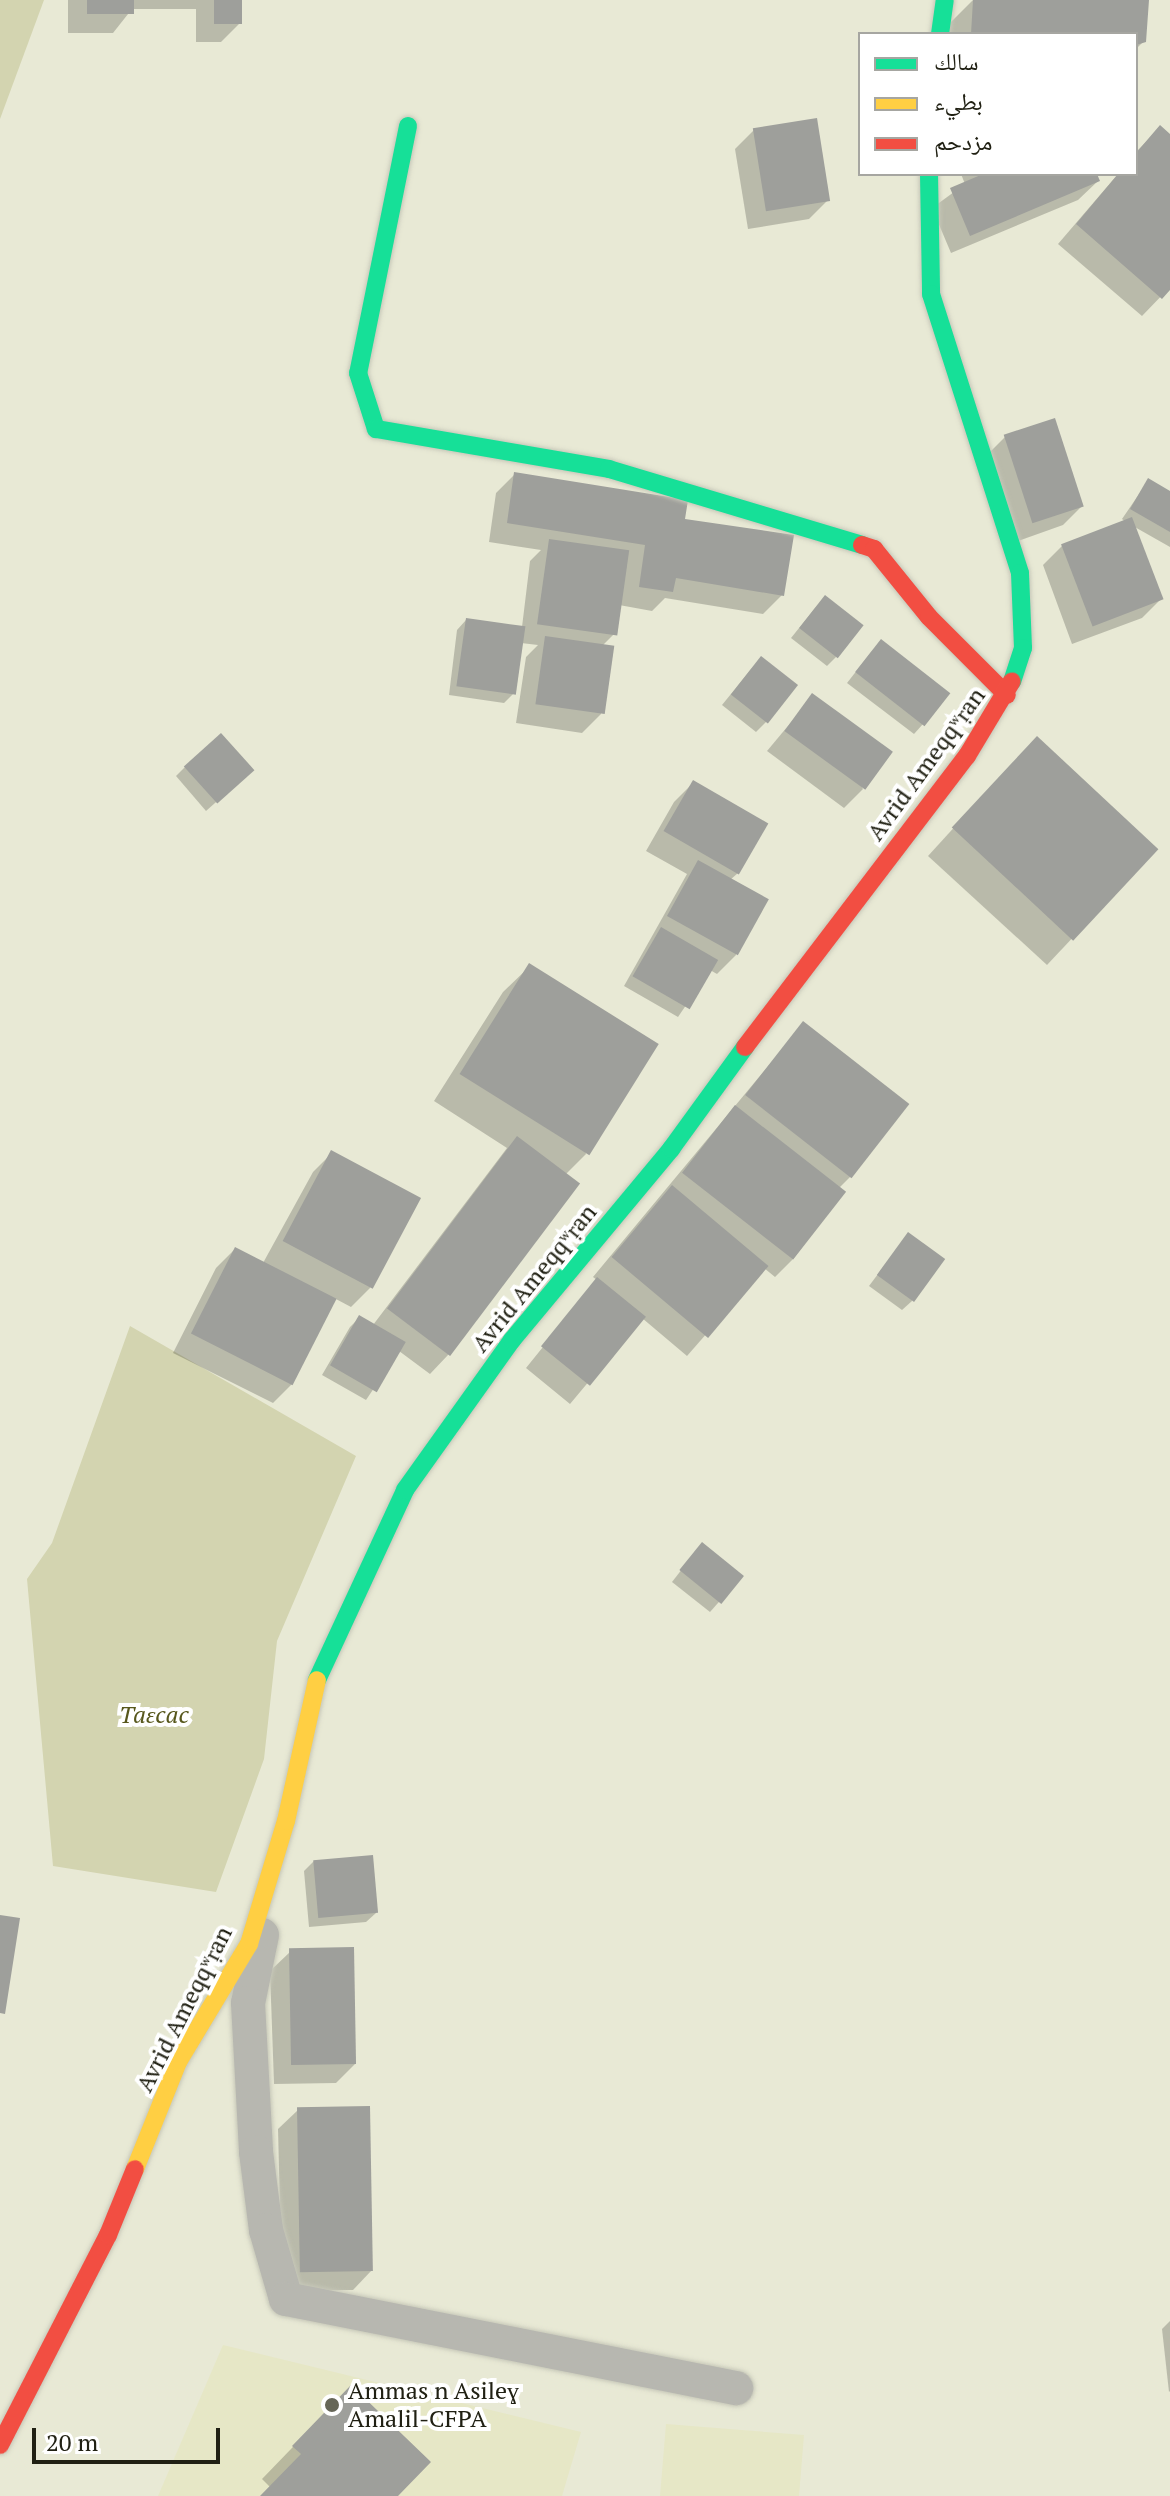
<!DOCTYPE html>
<html>
<head>
<meta charset="utf-8">
<style>
	body { margin:0 }
	#map { position:relative; width:1170px; height:2496px; overflow:hidden; background:#e8e9d5; font-family:"PT Serif","Noto Naskh Arabic",serif }
	div>[style] { position:absolute }
	.built>* { inset:0; background:#e6e7c6 }
	.green>* { inset:0; background:#d3d4b0 }
	.shadow>* { inset:0; background:#0003 }
	.building>* { inset:0; background:#9e9f9b; transform-origin:0 0 }
	.roads { filter:drop-shadow(0 0 2px #c6c7b8) drop-shadow(0 0 2px #c6c7b8) }
	.lane>* { height:34px; margin:-17px; padding:0 17px; transform-origin:17px; border-radius:17px; background:#b7b7b0 }
	.fast>* { height:18px; margin:-9px; padding:0 9px; transform-origin:9px; border-radius:9px; background:#16e098 }
	.slow>* { height:18px; margin:-9px; padding:0 9px; transform-origin:9px; border-radius:9px; background:#ffcf43 }
	.jam>* { height:18px; margin:-9px; padding:0 9px; transform-origin:9px; border-radius:9px; background:#f24e42 }
	.dots>* { width:22px; height:22px; translate:-50% -50%; box-sizing:border-box; border:4px solid #fff; border-radius:50% }
	span { translate:-50% -50%; white-space:nowrap; text-align:center; line-height:1.15; -webkit-text-stroke:8px #fff; paint-order:stroke }
	.street-label { font-size:24px; color:#202013 }
	.park-label { font-size:24px; color:#57571c; font-style:italic }
	.poi-label { font-size:24px; color:#202013 }
	.left { translate:0 -50%; text-align:left }
	.legend { position:absolute; left:858px; top:32px; width:280px; height:144px; box-sizing:border-box; background:#fff; border:2px solid #a6a6a1; margin:0; padding:10px 14px; list-style:none; font-size:24px; color:#202013 }
	.legend li { display:flex; align-items:center; gap:16px; height:40px }
	.legend b { width:40px; border:2px solid #a6a6a1 }
	.scale { position:absolute; left:32px; top:2428px; width:188px; height:36px; box-sizing:border-box; border:4px solid #202013; border-top:0; padding-left:10px; font-size:24px; line-height:28px; white-space:nowrap; color:#202013; -webkit-text-stroke:6px #fff; paint-order:stroke }
</style>
</head>
<body>
<div id="map">
	<div class="built">
		<i style="clip-path:polygon(223px 2345px,581px 2432px,562px 2496px,158px 2496px)"></i>
		<i style="clip-path:polygon(666px 2424px,804px 2435px,799px 2496px,660px 2496px)"></i>
	</div>
	<div class="green">
		<i style="clip-path:polygon(0 0,44px 0,0 119px)"></i>
		<i style="clip-path:polygon(130px 1326px,356px 1456px,277px 1641px,264px 1759px,216px 1892px,53px 1866px,27px 1579px,52px 1543px)"></i>
	</div>
	<div class="shadow">
		<i style="clip-path:polygon(68px 0,240px 0,240px 23px,221px 42px,196px 42px,196px 9px,132px 9px,113px 33px,68px 33px)"></i>
		<i style="clip-path:polygon(973px 0,1147px 0,1144px 41px,1136px 49px,1136px 34px,947px 34px,948px 25px)"></i>
		<i style="clip-path:polygon(1160px 128px,1170px 136px,1170px 287px,1142px 316px,1058px 244px,1118px 174px,1136px 174px,1136px 152px)"></i>
		<i style="clip-path:polygon(754px 130px,828px 200px,809px 219px,748px 229px,735px 149px)"></i>
		<i style="clip-path:polygon(961px 174px,1095px 174px,1098px 181px,1078px 200px,951px 253px,932px 208px,965px 184px)"></i>
		<i style="clip-path:polygon(1005px 437px,1082px 506px,1063px 525px,1015px 542px,986px 456px)"></i>
		<i style="clip-path:polygon(515px 474px,683px 520px,782px 595px,763px 614px,665px 598px,652px 611px,619px 605px,615px 633px,602px 646px,601px 714px,582px 733px,516px 723px,526px 657px,538px 645px,521px 643px,514px 693px,504px 703px,449px 695px,457px 630px,466px 620px,522px 627px,530px 561px,541px 550px,489px 542px,496px 493px)"></i>
		<i style="clip-path:polygon(1148px 481px,1170px 494px,1170px 547px,1133px 526px,1161px 599px,1142px 618px,1072px 644px,1043px 565px,1062px 546px,1126px 522px,1122px 519px)"></i>
		<i style="clip-path:polygon(816px 607px,836px 657px,827px 666px,791px 638px)"></i>
		<i style="clip-path:polygon(872px 651px,923px 724px,914px 734px,847px 683px)"></i>
		<i style="clip-path:polygon(752px 668px,766px 722px,756px 732px,722px 705px)"></i>
		<i style="clip-path:polygon(813px 696px,863px 789px,844px 808px,767px 751px)"></i>
		<i style="clip-path:polygon(1011px 765px,1156px 849px,1047px 965px,928px 856px)"></i>
		<i style="clip-path:polygon(185px 767px,242px 779px,206px 811px,176px 776px)"></i>
		<i style="clip-path:polygon(693px 783px,738px 873px,730px 880px,736px 955px,717px 974px,710px 970px,678px 1017px,624px 986px,687px 874px,646px 851px,674px 802px)"></i>
		<i style="clip-path:polygon(530px 966px,586px 1154px,565px 1175px,577px 1185px,448px 1355px,430px 1374px,399px 1351px,366px 1400px,322px 1375px,350px 1327px,359px 1318px,373px 1325px,507px 1148px,434px 1101px,503px 992px)"></i>
		<i style="clip-path:polygon(803px 1024px,851px 1176px,839px 1188px,844px 1191px,794px 1258px,775px 1277px,764px 1268px,687px 1356px,642px 1318px,570px 1404px,526px 1368px,597px 1280px,593px 1277px)"></i>
		<i style="clip-path:polygon(332px 1153px,418px 1199px,370px 1288px,351px 1307px,334px 1298px,292px 1384px,273px 1403px,173px 1353px,216px 1268px,235px 1249px,263px 1263px,313px 1172px)"></i>
		<i style="clip-path:polygon(908px 1234px,912px 1301px,902px 1310px,869px 1286px)"></i>
		<i style="clip-path:polygon(693px 1555px,741px 1577px,710px 1612px,672px 1582px)"></i>
		<i style="clip-path:polygon(314px 1861px,376px 1913px,366px 1922px,309px 1927px,304px 1871px)"></i>
		<i style="clip-path:polygon(290px 1952px,355px 2064px,336px 2083px,274px 2084px,270px 1971px)"></i>
		<i style="clip-path:polygon(298px 2110px,372px 2270px,353px 2290px,282px 2291px,278px 2129px)"></i>
		<i style="clip-path:polygon(1170px 2321px,1170px 2391px,1169px 2392px,1162px 2329px)"></i>
		<i style="clip-path:polygon(319px 2420px,395px 2496px,262px 2496px,270px 2487px,262px 2479px)"></i>
	</div>
	<div class="building">
		<i style="left:87px;top:0;width:47px;height:14px"></i>
		<i style="left:214px;top:0;width:28px;height:24px"></i>
		<i style="clip-path:polygon(973px 0,1149px 0,1146px 42px,1136px 45px,1136px 34px,971px 34px)"></i>
		<i style="left:817px;top:118px;width:84px;height:65px;rotate:81deg"></i>
		<i style="clip-path:polygon(1160px 125px,1170px 134px,1170px 290px,1162px 299px,1076px 224px,1118px 174px,1136px 174px,1136px 153px)"></i>
		<i style="clip-path:polygon(983px 174px,1097px 174px,1100px 181px,970px 236px,950px 188px)"></i>
		<i style="left:1055px;top:418px;width:93px;height:54px;rotate:72deg"></i>
		<i style="clip-path:polygon(514px 472px,688px 500px,685px 519px,794px 535px,784px 596px,676px 578px,673px 592px,639px 587px,645px 545px,507px 523px)"></i>
		<i style="clip-path:polygon(1148px 478px,1170px 491px,1170px 532px,1130px 509px)"></i>
		<i style="left:1132px;top:517px;width:88px;height:76px;rotate:69deg"></i>
		<i style="left:549px;top:539px;width:81px;height:86px;rotate:8deg"></i>
		<i style="left:825px;top:595px;width:49px;height:42px;rotate:38deg"></i>
		<i style="left:466px;top:618px;width:60px;height:69px;rotate:8deg"></i>
		<i style="left:545px;top:636px;width:70px;height:69px;rotate:8deg"></i>
		<i style="left:881px;top:639px;width:88px;height:42px;rotate:38deg"></i>
		<i style="left:761px;top:656px;width:47px;height:49px;rotate:38deg"></i>
		<i style="left:812px;top:693px;width:100px;height:47px;rotate:36deg"></i>
		<i style="left:221px;top:733px;width:50px;height:50px;rotate:48deg"></i>
		<i style="left:1037px;top:736px;width:166px;height:125px;rotate:43deg"></i>
		<i style="left:693px;top:780px;width:87px;height:59px;rotate:30deg"></i>
		<i style="left:698px;top:860px;width:81px;height:64px;rotate:29deg"></i>
		<i style="left:661px;top:927px;width:66px;height:57px;rotate:30deg"></i>
		<i style="left:529px;top:963px;width:153px;height:131px;rotate:32deg"></i>
		<i style="left:803px;top:1021px;width:135px;height:94px;rotate:38deg"></i>
		<i style="left:735px;top:1105px;width:141px;height:86px;rotate:38deg"></i>
		<i style="left:517px;top:1136px;width:79px;height:216px;rotate:37deg"></i>
		<i style="left:331px;top:1150px;width:102px;height:103px;rotate:28deg"></i>
		<i style="left:672px;top:1185px;width:126px;height:94px;rotate:40deg"></i>
		<i style="left:908px;top:1232px;width:46px;height:53px;rotate:36deg"></i>
		<i style="left:235px;top:1247px;width:114px;height:97px;rotate:27deg"></i>
		<i style="left:597px;top:1277px;width:63px;height:89px;rotate:39deg"></i>
		<i style="left:359px;top:1315px;width:54px;height:58px;rotate:30deg"></i>
		<i style="left:702px;top:1542px;width:54px;height:36px;rotate:39deg"></i>
		<i style="left:373px;top:1855px;width:58px;height:60px;rotate:85deg"></i>
		<i style="clip-path:polygon(0 1915px,20px 1918px,5px 2014px,0 2013px)"></i>
		<i style="left:354px;top:1947px;width:117px;height:65px;rotate:89deg"></i>
		<i style="left:370px;top:2106px;width:165px;height:73px;rotate:89deg"></i>
		<i style="clip-path:polygon(351px 2385px,431px 2462px,398px 2496px,260px 2496px,301px 2454px,292px 2446px)"></i>
	</div>
	<div class="roads">
		<div class="lane">
			<i style="left:262px;top:1935px;width:69px;rotate:101.6deg"></i>
			<i style="left:248px;top:2003px;width:149px;rotate:86.9deg"></i>
			<i style="left:256px;top:2152px;width:79px;rotate:82.7deg"></i>
			<i style="left:266px;top:2230px;width:72px;rotate:73.8deg"></i>
			<i style="left:286px;top:2299px;width:459px;rotate:11.2deg"></i>
		</div>
		<div class="fast">
			<i style="left:940px;top:34px;width:34px;rotate:-82deg"></i>
			<i style="left:408px;top:126px;width:252px;rotate:101.4deg"></i>
			<i style="left:358px;top:373px;width:59px;rotate:72.2deg"></i>
			<i style="left:376px;top:429px;width:236px;rotate:9.7deg"></i>
			<i style="left:609px;top:469px;width:264px;rotate:16.7deg"></i>
			<i style="left:929px;top:174px;width:120px;rotate:89deg"></i>
			<i style="left:931px;top:294px;width:293px;rotate:72.3deg"></i>
			<i style="left:1020px;top:573px;width:75px;rotate:87.7deg"></i>
			<i style="left:1023px;top:648px;width:35px;rotate:108deg"></i>
			<i style="left:317px;top:1680px;width:209px;rotate:-65.1deg"></i>
			<i style="left:405px;top:1490px;width:184px;rotate:-54.5deg"></i>
			<i style="left:512px;top:1340px;width:249px;rotate:-50.2deg"></i>
			<i style="left:671px;top:1149px;width:126px;rotate:-54deg"></i>
		</div>
		<div class="slow">
			<i style="left:135px;top:2169px;width:115px;rotate:-68.1deg"></i>
			<i style="left:178px;top:2062px;width:138px;rotate:-59deg"></i>
			<i style="left:249px;top:1944px;width:128px;rotate:-73.3deg"></i>
			<i style="left:286px;top:1821px;width:144px;rotate:-77.6deg"></i>
		</div>
		<div class="jam">
			<i style="left:862px;top:545px;width:13px;rotate:18deg"></i>
			<i style="left:874px;top:549px;width:87px;rotate:51deg"></i>
			<i style="left:929px;top:617px;width:110px;rotate:45deg"></i>
			<i style="left:745px;top:1047px;width:366px;rotate:-52.7deg"></i>
			<i style="left:967px;top:756px;width:87px;rotate:-59deg"></i>
			<i style="left:0;top:2445px;width:236px;rotate:-62.8deg"></i>
			<i style="left:108px;top:2235px;width:71px;rotate:-67.8deg"></i>
		</div>
	</div>
	<div class="dots">
		<i style="left:332px;top:2405px;background:#666657"></i>
	</div>
	<div class="street-label">
		<span style="left:926px;top:764px;rotate:-54deg">Avrid Ameqqʷṛan</span>
		<span style="left:534px;top:1278px;rotate:-51deg">Avrid Ameqqʷṛan</span>
		<span style="left:184px;top:2009px;rotate:-63deg">Avrid Ameqqʷṛan</span>
	</div>
	<div class="park-label">
		<span style="left:154px;top:1715px">Taɛcac</span>
	</div>
	<div class="poi-label">
		<span class="left" style="left:348px;top:2405px">Ammas n Asileɣ<br>Amalil-CFPA</span>
	</div>
	<ul class="legend">
	<li><b style="height:10px;background:#16e098"></b>سالك</li>
	<li><b style="height:10px;background:#ffcf43"></b>بطيء</li>
	<li><b style="height:10px;background:#f24e42"></b>مزدحم</li>
	</ul>
	<div class="scale">20 m</div>
</div>
</body>
</html>
